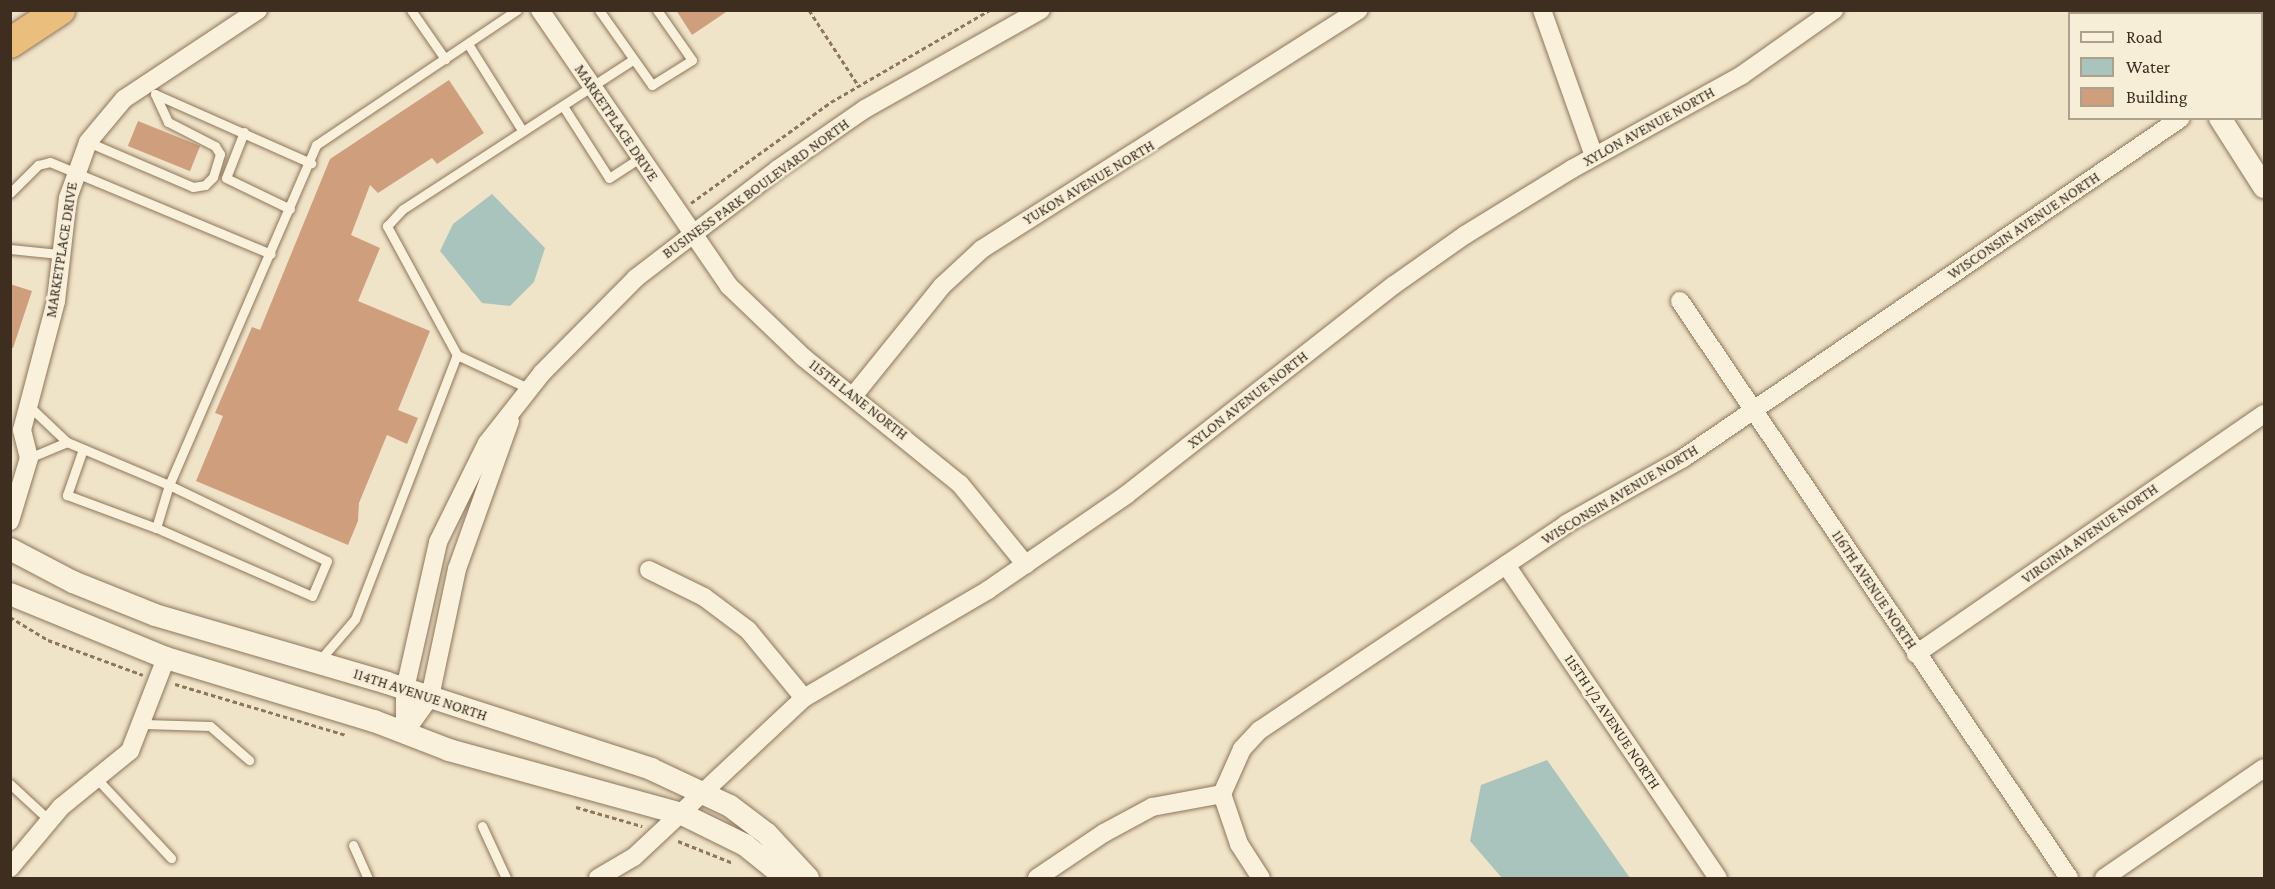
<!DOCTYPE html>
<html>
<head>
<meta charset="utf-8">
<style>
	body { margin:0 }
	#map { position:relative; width:2275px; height:889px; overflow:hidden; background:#f0e4c8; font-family:"Crimson Pro",serif }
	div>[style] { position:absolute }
	.water>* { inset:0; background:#a9c4bc }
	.building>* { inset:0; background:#cf9f7d; transform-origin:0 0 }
	.path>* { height:3px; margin-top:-1.5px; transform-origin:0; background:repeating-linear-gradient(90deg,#8d765c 0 4.5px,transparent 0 7.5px) }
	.roads { filter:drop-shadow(0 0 2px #8d765c) drop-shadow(0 0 2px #8d765c) }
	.service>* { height:9px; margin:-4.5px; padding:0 4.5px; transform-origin:4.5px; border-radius:4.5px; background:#faf1dc }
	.minor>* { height:18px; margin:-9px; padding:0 9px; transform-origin:9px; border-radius:9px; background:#faf1dc }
	.tertiary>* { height:22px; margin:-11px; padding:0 11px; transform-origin:11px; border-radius:11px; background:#faf1dc }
	.trunk>* { height:30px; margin:-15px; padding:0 15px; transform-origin:15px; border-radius:15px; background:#eabe7c }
	span { translate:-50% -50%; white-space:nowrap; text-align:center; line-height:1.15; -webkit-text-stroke:5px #f7eed8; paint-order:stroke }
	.street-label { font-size:15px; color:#3d2e20 }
	.frame { position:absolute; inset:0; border:12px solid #3d2e20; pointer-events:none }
	.legend { position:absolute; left:2068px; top:12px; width:195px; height:108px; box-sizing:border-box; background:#f7eed8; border:2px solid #ada18e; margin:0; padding:8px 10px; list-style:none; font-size:18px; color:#3d2e20 }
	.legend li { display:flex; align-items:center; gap:12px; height:30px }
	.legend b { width:30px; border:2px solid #ada18e }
</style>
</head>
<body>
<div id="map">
	<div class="water">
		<i style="clip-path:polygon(492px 194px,545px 248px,534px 282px,510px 306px,482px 303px,440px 251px,453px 224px)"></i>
		<i style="clip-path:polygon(1547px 760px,1630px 878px,1502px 878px,1470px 841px,1481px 785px)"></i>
	</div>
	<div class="building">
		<i style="clip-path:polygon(676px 10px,729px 10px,692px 35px)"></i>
		<i style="clip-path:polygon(449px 80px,484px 133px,437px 164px,432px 158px,378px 193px,370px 185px,351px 235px,380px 248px,358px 301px,430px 331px,398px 410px,418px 418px,407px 444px,387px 435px,359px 503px,358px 521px,348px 545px,196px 481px,223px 416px,215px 413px,252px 327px,260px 330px,330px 159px)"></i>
		<i style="left:138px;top:121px;width:67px;height:27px;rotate:22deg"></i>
		<i style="clip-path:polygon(10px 284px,32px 291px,13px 348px,10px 348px)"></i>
	</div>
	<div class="path">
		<i style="left:809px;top:10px;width:90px;rotate:56.8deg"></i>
		<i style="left:691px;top:203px;width:173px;rotate:-35.8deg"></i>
		<i style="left:831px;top:102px;width:184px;rotate:-30.1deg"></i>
		<i style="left:10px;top:617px;width:44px;rotate:31.2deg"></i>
		<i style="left:48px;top:640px;width:101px;rotate:20.2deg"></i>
		<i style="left:175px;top:684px;width:178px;rotate:16.6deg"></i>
		<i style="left:576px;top:807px;width:69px;rotate:16.1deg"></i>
		<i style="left:678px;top:841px;width:59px;rotate:21.8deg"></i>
	</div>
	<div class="roads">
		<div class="service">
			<i style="left:411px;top:10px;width:60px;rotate:55.2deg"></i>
			<i style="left:599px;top:10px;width:92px;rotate:54.8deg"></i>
			<i style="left:652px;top:85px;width:47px;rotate:-32deg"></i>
			<i style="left:692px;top:60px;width:61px;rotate:-125deg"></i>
			<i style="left:468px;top:44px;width:102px;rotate:57.9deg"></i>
			<i style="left:155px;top:94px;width:171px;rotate:23.9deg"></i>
			<i style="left:563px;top:106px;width:85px;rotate:57.4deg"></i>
			<i style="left:609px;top:178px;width:37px;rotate:-33deg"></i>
			<i style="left:244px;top:132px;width:49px;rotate:111.4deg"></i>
			<i style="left:226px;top:178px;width:71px;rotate:25.8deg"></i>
			<i style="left:88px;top:142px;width:114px;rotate:23.2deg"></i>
			<i style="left:193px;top:187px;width:12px;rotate:-9deg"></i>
			<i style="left:205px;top:185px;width:11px;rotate:-45deg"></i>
			<i style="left:213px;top:177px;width:24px;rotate:-73deg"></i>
			<i style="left:220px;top:154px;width:9px;rotate:-122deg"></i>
			<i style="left:215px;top:146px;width:53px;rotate:-152.9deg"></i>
			<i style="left:168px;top:122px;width:31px;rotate:-115deg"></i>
			<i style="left:10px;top:193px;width:40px;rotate:-45deg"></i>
			<i style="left:38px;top:165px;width:12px;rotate:-14deg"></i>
			<i style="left:50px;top:162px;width:239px;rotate:22.6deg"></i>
			<i style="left:10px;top:249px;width:49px;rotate:5.8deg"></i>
			<i style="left:530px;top:389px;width:81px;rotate:-155deg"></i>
			<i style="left:457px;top:355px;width:147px;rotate:-118.5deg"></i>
			<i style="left:387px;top:226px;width:23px;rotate:-47deg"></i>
			<i style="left:403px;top:209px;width:272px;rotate:-33deg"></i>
			<i style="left:29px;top:406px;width:52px;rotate:43.5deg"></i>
			<i style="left:67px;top:442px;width:41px;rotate:157.2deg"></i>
			<i style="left:67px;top:442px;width:111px;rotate:22.9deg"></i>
			<i style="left:169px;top:485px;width:175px;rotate:25.7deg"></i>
			<i style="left:327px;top:561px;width:38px;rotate:113deg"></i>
			<i style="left:312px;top:596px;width:170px;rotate:-156.4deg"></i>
			<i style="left:83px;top:449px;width:49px;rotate:109.2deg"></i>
			<i style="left:67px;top:495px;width:95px;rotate:20.3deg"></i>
			<i style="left:156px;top:528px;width:45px;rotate:-73.2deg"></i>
			<i style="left:169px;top:485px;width:370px;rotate:-66.6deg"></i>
			<i style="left:316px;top:145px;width:242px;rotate:-33.9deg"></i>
			<i style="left:319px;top:661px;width:55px;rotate:-49.4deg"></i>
			<i style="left:355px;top:619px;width:283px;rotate:-68.9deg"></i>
			<i style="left:144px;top:724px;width:66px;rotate:1.7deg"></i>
			<i style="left:210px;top:726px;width:52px;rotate:41.1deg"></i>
			<i style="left:98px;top:780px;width:107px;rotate:46.9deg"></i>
			<i style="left:10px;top:784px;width:53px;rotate:42.7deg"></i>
			<i style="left:482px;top:826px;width:57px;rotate:65.2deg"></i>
			<i style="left:353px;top:845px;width:36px;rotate:66deg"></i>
		</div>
		<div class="minor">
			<i style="left:540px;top:10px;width:335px;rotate:55.6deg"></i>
			<i style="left:729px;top:286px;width:103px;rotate:43.8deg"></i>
			<i style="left:803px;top:357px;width:202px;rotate:39deg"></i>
			<i style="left:960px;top:484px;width:104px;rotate:50.8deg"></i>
			<i style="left:1542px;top:10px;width:155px;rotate:70.4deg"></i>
			<i style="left:1680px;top:301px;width:696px;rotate:56.01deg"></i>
			<i style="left:854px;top:395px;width:140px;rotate:-51.1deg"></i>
			<i style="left:942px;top:286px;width:54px;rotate:-42.8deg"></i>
			<i style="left:982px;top:249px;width:446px;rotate:-32.4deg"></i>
			<i style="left:10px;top:521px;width:66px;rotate:-73.2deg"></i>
			<i style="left:29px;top:458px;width:29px;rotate:-104deg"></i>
			<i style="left:22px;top:430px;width:133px;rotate:-75.2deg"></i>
			<i style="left:56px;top:301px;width:104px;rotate:-83.4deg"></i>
			<i style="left:68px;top:198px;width:59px;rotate:-70.3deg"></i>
			<i style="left:88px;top:142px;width:56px;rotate:-50.1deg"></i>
			<i style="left:124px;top:99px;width:161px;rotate:-33.6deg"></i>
			<i style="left:1506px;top:565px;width:378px;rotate:55.9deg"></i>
			<i style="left:649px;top:570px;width:61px;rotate:26.1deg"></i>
			<i style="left:704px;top:597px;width:55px;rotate:36.9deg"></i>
			<i style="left:748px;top:630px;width:88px;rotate:50.5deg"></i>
			<i style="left:1916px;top:654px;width:423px;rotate:-34.6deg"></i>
			<i style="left:405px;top:732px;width:43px;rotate:-90deg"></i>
			<i style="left:405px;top:689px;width:151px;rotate:-77.3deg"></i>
			<i style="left:438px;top:542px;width:110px;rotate:-63.7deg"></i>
			<i style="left:487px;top:443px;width:89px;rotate:-51.8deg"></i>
			<i style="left:542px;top:373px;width:134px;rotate:-45.3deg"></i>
			<i style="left:636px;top:278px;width:179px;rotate:-37.5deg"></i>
			<i style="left:778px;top:169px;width:106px;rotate:-34.6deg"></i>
			<i style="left:865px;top:109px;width:202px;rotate:-29.4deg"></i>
			<i style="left:405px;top:732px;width:43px;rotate:-54.5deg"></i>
			<i style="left:430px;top:697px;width:131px;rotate:-78.1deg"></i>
			<i style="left:457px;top:569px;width:157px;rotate:-70.3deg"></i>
			<i style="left:1222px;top:794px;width:49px;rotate:-66deg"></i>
			<i style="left:1242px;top:749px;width:26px;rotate:-47deg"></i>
			<i style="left:1260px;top:730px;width:369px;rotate:-33.9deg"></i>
			<i style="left:1566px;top:524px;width:133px;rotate:-29.3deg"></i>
			<i style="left:1682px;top:459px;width:604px;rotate:-34.35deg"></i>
			<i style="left:1222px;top:794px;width:53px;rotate:71.2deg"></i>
			<i style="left:1239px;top:844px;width:40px;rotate:57.1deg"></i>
			<i style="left:10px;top:868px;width:80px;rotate:-50.1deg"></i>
			<i style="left:61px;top:807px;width:89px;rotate:-39.1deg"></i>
			<i style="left:130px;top:751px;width:100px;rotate:-68.8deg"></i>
			<i style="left:598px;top:878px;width:42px;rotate:-30.3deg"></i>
			<i style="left:634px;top:857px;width:233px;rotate:-43.1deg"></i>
			<i style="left:804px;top:698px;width:213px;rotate:-30.4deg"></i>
			<i style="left:988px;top:590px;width:168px;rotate:-34.5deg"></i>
			<i style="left:1126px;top:495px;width:340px;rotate:-38.1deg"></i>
			<i style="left:1394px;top:285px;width:87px;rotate:-35.2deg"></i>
			<i style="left:1465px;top:235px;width:126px;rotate:-31.7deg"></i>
			<i style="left:1572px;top:169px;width:194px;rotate:-28.9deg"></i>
			<i style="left:1742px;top:75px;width:113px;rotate:-35.2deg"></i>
			<i style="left:1037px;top:878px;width:81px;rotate:-33.9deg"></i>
			<i style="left:1104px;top:833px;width:55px;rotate:-28.4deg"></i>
			<i style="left:1152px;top:807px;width:71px;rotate:-10.5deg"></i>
			<i style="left:2104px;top:878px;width:194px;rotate:-34.5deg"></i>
		</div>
		<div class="tertiary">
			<i style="left:2149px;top:10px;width:4px;rotate:63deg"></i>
			<i style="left:2220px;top:118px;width:82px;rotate:57.5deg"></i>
			<i style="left:10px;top:549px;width:71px;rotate:27.6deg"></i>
			<i style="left:73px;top:582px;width:88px;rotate:21.9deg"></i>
			<i style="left:155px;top:615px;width:242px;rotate:16.3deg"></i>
			<i style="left:387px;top:683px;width:278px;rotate:18deg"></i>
			<i style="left:651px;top:769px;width:87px;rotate:25.1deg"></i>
			<i style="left:730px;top:806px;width:46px;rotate:37.1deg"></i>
			<i style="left:767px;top:834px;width:60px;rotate:47deg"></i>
			<i style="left:10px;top:594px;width:169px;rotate:22.3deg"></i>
			<i style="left:166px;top:658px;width:217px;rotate:16.9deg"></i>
			<i style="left:374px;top:721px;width:80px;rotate:21.1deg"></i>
			<i style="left:449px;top:750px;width:242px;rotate:15.4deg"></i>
			<i style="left:682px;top:814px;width:70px;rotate:26.2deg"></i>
			<i style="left:745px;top:845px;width:53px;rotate:38.8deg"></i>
		</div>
		<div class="trunk">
			<i style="left:10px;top:43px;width:60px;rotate:-33.4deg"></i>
		</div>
	</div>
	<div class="street-label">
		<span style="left:616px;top:123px;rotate:56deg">MARKETPLACE DRIVE</span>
		<span style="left:1649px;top:127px;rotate:-29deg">XYLON AVENUE NORTH</span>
		<span style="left:1089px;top:183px;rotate:-31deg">YUKON AVENUE NORTH</span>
		<span style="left:756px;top:189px;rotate:-36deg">BUSINESS PARK BOULEVARD NORTH</span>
		<span style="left:2024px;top:226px;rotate:-34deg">WISCONSIN AVENUE NORTH</span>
		<span style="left:62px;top:250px;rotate:-81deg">MARKETPLACE DRIVE</span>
		<span style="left:858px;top:400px;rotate:38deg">115TH LANE NORTH</span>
		<span style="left:1248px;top:400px;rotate:-38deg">XYLON AVENUE NORTH</span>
		<span style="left:1620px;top:495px;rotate:-31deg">WISCONSIN AVENUE NORTH</span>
		<span style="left:2090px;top:534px;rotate:-35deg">VIRGINIA AVENUE NORTH</span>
		<span style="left:1874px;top:590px;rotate:56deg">116TH AVENUE NORTH</span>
		<span style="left:420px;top:695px;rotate:18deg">114TH AVENUE NORTH</span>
		<span style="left:1612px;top:722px;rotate:56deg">115TH 1/2 AVENUE NORTH</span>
	</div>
	<div class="frame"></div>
	<ul class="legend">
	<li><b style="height:8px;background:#faf1dc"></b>Road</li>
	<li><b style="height:16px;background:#a9c4bc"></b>Water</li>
	<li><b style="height:16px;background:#cf9f7d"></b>Building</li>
	</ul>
</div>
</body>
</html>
